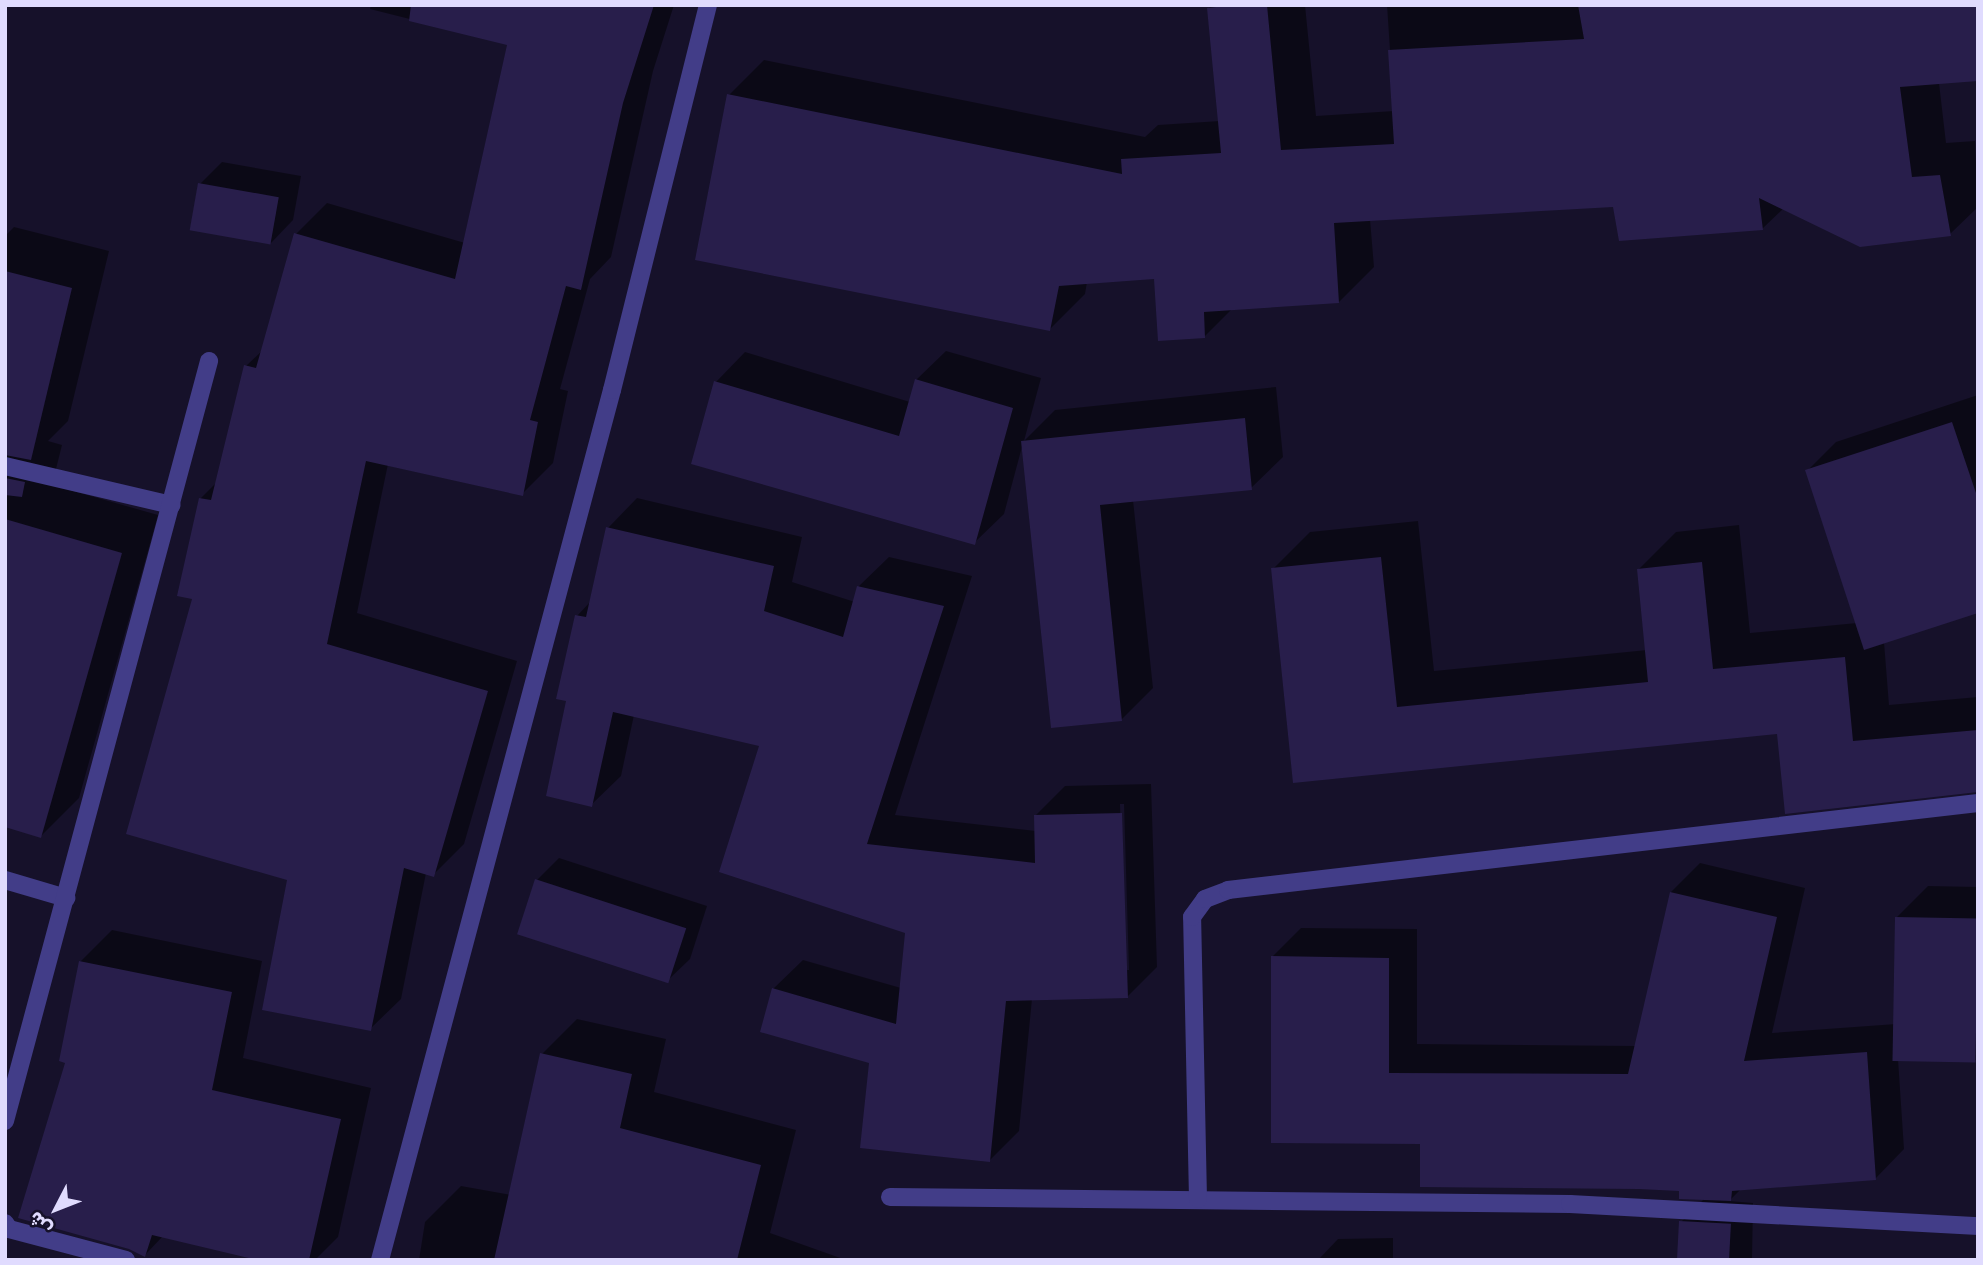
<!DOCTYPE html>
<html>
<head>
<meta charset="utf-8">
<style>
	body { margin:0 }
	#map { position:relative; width:1983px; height:1265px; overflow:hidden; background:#16112a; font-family:Rubik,Vazirmatn,sans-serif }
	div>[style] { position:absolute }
	.shadow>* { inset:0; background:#0007 }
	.building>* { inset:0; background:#281e4b; transform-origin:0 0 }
	.minor>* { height:18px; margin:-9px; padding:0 9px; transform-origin:9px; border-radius:9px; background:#423d88 }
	span { translate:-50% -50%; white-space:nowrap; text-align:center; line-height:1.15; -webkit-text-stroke:6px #16112a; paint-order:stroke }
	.frame { position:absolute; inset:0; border:7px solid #e0dbfe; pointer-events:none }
	.north { position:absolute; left:21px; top:1174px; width:70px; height:70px; -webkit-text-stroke:5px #16112a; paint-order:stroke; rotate:228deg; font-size:19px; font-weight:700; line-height:28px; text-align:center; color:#e0dbfe }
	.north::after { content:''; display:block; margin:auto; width:24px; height:32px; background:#e0dbfe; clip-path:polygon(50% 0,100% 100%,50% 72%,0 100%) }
</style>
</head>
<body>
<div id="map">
	<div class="shadow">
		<i style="clip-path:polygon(371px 5px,674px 5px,653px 71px,611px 257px,590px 279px,560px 389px,568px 391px,553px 463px,522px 494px,388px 464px,357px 613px,517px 661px,464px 844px,433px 875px,426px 873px,401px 999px,370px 1029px,289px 878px,194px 598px,200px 499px,217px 482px,246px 366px,264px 349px,296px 234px,327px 203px,465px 243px,509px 44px,370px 9px)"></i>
		<i style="clip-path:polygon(1211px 5px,1305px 5px,1316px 116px,1394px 111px,1387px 5px,1978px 5px,1939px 83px,1946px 143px,1975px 141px,1978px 207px,1950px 234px,1784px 208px,1762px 229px,1614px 205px,1370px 219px,1374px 267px,1339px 302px,1233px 308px,1205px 336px,1156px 277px,1087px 282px,1085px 294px,1050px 329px,729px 95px,764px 60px,1145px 137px,1158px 125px,1220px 121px,1209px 8px)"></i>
		<i style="clip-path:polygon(222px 162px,301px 176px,293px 220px,271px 243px,200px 184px)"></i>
		<i style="clip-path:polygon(14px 227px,109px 251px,68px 421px,48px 441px,62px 445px,52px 485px,158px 515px,79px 798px,41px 836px,5px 825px,5px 236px)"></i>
		<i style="clip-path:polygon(946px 351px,1041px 378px,1024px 441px,1055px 410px,1276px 387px,1283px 457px,1251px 488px,1133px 500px,1153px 688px,1121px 720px,1023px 443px,1004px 514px,974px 543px,716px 382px,745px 352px,910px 402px,916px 380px)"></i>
		<i style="clip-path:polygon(1978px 395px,1978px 609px,1884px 642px,1889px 705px,1978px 697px,1978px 790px,1779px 732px,1295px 781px,1273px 569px,1310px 532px,1418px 521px,1434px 671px,1647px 650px,1639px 569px,1676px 532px,1739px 525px,1750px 633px,1857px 623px,1807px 471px,1836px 442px)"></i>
		<i style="clip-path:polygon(evenodd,637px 498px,802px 537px,792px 582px,855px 602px,859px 586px,889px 557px,972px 576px,895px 815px,1036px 831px,1035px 816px,1065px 786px,1151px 784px,1157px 967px,1127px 997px,1032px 999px,1019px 1131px,990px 1160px,871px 1062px,773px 989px,803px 960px,901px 988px,907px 932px,761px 745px,634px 715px,621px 776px,591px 805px,568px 700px,577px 616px,591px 601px,608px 528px,637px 498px,1120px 804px,1124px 804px,1129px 970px,1125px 970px,1120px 804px)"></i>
		<i style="clip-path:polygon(559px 858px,707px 906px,690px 959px,667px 981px,537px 880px)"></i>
		<i style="clip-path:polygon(1700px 863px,1805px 888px,1772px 1033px,1896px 1024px,1896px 918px,1928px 886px,1978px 887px,1978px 1060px,1898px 1059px,1904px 1149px,1875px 1179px,1742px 1188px,1729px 1201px,1753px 1203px,1752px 1260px,1680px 1260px,1681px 1222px,1705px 1198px,1681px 1189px,1422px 1142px,1272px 957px,1301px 928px,1417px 929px,1417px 1044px,1636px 1046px,1671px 892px)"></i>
		<i style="clip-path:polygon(112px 930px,262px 961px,243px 1058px,371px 1088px,338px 1237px,315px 1260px,265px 1260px,163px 1236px,145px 1255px,68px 1061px,80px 962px)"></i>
		<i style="clip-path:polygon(577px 1019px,666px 1039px,654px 1092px,796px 1130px,770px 1233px,846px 1260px,419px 1260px,425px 1222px,461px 1186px,511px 1195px,542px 1054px)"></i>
		<i style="clip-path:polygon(1393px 1238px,1393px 1260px,1318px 1260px,1338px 1239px)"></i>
	</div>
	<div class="building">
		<i style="clip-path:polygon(411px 5px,654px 5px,623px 103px,581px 290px,566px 286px,530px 420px,538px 422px,523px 496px,366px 461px,327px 644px,488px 691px,434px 877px,404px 868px,371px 1031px,262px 1010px,287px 880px,126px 834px,192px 599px,177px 596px,199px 498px,211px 500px,244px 365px,256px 368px,294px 233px,455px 279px,507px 45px,409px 21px)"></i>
		<i style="clip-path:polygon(1234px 5px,1267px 5px,1281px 150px,1394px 144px,1388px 50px,1584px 39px,1578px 5px,1978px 5px,1978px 81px,1900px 87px,1912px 177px,1940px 175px,1951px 236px,1860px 247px,1759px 198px,1763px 230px,1619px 241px,1613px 207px,1334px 223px,1339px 303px,1204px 312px,1205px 338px,1158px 341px,1154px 279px,1059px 286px,1050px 331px,695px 260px,727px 94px,1122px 174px,1121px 159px,1221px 153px,1207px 8px)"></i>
		<i style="left:198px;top:183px;width:82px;height:48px;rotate:10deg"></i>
		<i style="clip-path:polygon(5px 271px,72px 288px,31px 460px,5px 455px)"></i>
		<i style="clip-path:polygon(915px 379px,1013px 408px,975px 545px,691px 464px,714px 381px,899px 436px)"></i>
		<i style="clip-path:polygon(1245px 418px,1252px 490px,1100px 505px,1122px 721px,1051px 728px,1021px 441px)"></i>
		<i style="clip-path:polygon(1952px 422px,1978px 499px,1978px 613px,1864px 650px,1805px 470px)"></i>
		<i style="clip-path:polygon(5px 478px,25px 482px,22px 497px,5px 495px)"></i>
		<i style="clip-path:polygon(5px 519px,122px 553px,41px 838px,5px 827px)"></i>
		<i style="clip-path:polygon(606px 527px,774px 566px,764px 611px,843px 637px,857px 586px,944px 606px,867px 844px,1035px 863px,1034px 815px,1122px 813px,1128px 998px,1006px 1001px,990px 1162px,860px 1148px,869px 1063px,760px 1032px,772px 988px,896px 1024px,905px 933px,719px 872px,759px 746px,613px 712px,592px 807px,546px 796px,566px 701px,556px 699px,575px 615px,586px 617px)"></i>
		<i style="clip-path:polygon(1381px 557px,1397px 707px,1648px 682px,1637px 569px,1702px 562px,1713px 669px,1845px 657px,1853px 741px,1978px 730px,1978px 792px,1785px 814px,1777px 734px,1293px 783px,1271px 568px)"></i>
		<i style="left:535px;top:879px;width:159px;height:58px;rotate:18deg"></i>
		<i style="clip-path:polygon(1670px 892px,1777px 917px,1744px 1061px,1867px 1052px,1876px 1180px,1732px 1191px,1731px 1201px,1679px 1199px,1679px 1191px,1639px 1189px,1420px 1187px,1420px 1144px,1271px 1143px,1271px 956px,1389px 958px,1389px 1073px,1628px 1074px)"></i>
		<i style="left:1895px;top:917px;width:83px;height:144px;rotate:1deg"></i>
		<i style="clip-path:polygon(79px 961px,232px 992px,212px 1090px,341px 1119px,309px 1260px,257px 1260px,152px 1235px,145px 1257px,129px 1249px,18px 1218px,65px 1063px,59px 1061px)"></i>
		<i style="clip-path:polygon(540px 1053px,632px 1074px,620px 1128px,761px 1165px,737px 1260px,494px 1260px)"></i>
		<i style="left:1679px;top:1221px;width:52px;height:39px;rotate:3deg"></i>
	</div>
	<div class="minor">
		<i style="left:5px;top:466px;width:171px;rotate:13.2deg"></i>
		<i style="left:5px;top:880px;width:64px;rotate:16.4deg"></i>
		<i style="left:5px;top:1121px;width:787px;rotate:-74.97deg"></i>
		<i style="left:890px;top:1197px;width:680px;rotate:0.59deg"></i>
		<i style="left:1570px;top:1204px;width:409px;rotate:3.1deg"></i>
		<i style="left:1198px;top:1199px;width:282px;rotate:-91.2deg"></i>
		<i style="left:1192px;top:917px;width:22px;rotate:-54deg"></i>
		<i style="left:1205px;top:899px;width:25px;rotate:-21deg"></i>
		<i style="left:1228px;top:890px;width:755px;rotate:-6.62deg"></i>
		<i style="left:5px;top:1223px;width:7px;rotate:56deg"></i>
		<i style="left:9px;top:1229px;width:121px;rotate:14.8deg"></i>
		<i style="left:380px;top:1260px;width:900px;rotate:-75.07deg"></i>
		<i style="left:612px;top:390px;width:397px;rotate:-76deg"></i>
	</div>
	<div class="frame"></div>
	<div class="north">ش</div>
</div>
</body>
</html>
